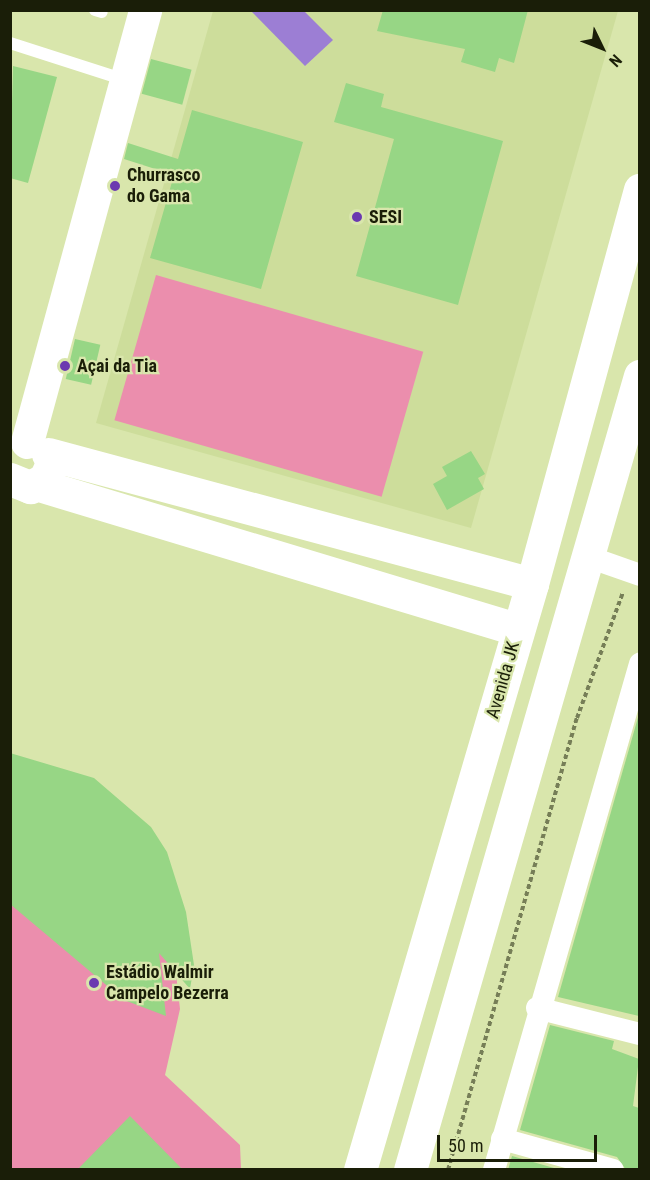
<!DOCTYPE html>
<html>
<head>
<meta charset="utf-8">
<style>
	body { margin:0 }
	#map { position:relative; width:650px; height:1180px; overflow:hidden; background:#d9e6ac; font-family:"Roboto Condensed",sans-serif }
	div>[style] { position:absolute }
	.built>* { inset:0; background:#cddd9b }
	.green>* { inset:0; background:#eb8ead; transform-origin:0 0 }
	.water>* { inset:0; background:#9c7ed4 }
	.building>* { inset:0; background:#97d685; transform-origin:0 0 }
	.path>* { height:4px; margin-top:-2px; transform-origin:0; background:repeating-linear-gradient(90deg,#767e57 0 4.5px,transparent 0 7.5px) }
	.lane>* { height:12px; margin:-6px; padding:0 6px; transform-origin:6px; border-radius:6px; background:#fff }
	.street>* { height:22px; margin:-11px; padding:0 11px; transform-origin:11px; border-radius:11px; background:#fff }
	.secondary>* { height:33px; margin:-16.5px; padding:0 16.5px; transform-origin:16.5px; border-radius:16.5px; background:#fff }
	.dots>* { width:16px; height:16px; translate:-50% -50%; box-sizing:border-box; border:3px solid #d9e6ac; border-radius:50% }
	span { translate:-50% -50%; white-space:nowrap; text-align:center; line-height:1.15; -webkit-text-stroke:4.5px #d9e6ac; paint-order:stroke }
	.poi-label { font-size:18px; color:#1a1e08; font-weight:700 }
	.left { translate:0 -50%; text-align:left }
	.street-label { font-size:18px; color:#1a1e08 }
	.frame { position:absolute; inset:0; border:12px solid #1a1e08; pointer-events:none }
	.north { position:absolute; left:572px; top:18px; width:60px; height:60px; -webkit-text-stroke:4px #d9e6ac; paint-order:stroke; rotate:133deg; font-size:16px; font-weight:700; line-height:24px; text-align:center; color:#1a1e08 }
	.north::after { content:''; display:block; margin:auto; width:21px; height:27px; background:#1a1e08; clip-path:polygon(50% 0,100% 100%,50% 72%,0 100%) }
	.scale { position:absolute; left:437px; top:1135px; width:160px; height:27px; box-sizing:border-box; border:3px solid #1a1e08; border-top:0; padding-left:8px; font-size:18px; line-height:21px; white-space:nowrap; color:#1a1e08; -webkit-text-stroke:4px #d9e6ac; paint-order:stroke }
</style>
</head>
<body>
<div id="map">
	<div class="built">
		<i style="clip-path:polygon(213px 11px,618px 11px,471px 528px,96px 423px)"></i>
	</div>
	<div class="green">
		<i style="left:156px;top:275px;width:278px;height:151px;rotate:16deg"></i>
		<i style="clip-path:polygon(10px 772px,174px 956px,180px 1009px,165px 1075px,240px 1145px,241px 1169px,11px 1169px)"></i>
	</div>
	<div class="water">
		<i style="clip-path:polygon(251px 11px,304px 11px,333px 40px,305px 66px)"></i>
	</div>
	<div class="building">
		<i style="clip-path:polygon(383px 10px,528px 10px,514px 63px,499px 58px,495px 72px,461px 62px,465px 49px,377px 31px)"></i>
		<i style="left:151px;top:59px;width:42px;height:36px;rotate:15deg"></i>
		<i style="clip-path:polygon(13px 66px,57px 77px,28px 183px,10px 178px)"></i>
		<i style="clip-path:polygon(346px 83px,384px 94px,381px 107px,503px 141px,458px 305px,356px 276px,394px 139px,334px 122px)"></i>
		<i style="clip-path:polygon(192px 110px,303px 142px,261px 289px,150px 258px,174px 175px,124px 159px,128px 143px,178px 159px)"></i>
		<i style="left:75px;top:339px;width:26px;height:41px;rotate:13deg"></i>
		<i style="clip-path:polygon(471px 451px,485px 474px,478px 478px,484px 489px,447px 510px,433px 484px,447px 476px,442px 467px)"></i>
		<i style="clip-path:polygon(639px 714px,639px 1016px,558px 997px)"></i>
		<i style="clip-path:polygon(10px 753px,94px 778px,151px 827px,167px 852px,186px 912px,194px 965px,190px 989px,159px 953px,166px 1016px,124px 1000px,10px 904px)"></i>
		<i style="clip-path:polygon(550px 1025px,614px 1041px,612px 1049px,639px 1059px,633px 1106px,639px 1108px,639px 1170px,626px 1170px,617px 1157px,520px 1130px)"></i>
		<i style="clip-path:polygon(130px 1116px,183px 1170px,77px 1170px)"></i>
		<i style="clip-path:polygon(512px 1156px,561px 1170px,508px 1170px)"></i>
	</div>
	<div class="path">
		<i style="left:448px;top:1170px;width:470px;rotate:-74.1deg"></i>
		<i style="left:577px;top:718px;width:134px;rotate:-69.9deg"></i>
	</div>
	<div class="lane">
		<i style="left:95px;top:10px;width:7px;rotate:16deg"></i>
		<i style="left:10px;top:43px;width:121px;rotate:17.8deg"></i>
	</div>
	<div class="street">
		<i style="left:586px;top:556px;width:57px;rotate:19.4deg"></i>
		<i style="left:537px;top:1008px;width:106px;rotate:14.2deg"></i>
		<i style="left:502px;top:1139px;width:115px;rotate:15.6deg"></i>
		<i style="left:494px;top:1170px;width:527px;rotate:-73.91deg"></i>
	</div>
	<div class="secondary">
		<i style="left:27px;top:442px;width:448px;rotate:-74.7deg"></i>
		<i style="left:48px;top:454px;width:501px;rotate:15.03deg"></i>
		<i style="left:10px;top:479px;width:22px;rotate:22deg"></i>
		<i style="left:30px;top:487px;width:17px;rotate:-28deg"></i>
		<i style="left:45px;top:479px;width:12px;rotate:-66deg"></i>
		<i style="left:39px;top:485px;width:499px;rotate:16.8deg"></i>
		<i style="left:360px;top:1170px;width:611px;rotate:-73.64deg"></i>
		<i style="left:532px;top:584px;width:409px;rotate:-74.7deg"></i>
		<i style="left:410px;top:1170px;width:827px;rotate:-73.85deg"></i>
	</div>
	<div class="dots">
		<i style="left:115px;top:186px;background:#6b39b0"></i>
		<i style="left:357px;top:217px;background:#6b39b0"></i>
		<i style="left:65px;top:366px;background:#6b39b0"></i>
		<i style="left:94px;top:983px;background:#6b39b0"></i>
	</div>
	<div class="poi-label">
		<span class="left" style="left:127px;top:186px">Churrasco<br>do Gama</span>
		<span class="left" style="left:369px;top:217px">SESI</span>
		<span class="left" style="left:77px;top:366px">Açai da Tia</span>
		<span class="left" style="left:106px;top:983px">Estádio Walmir<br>Campelo Bezerra</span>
	</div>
	<div class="street-label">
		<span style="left:503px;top:680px;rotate:-74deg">Avenida JK</span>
	</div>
	<div class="frame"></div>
	<div class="north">N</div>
	<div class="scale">50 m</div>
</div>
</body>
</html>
